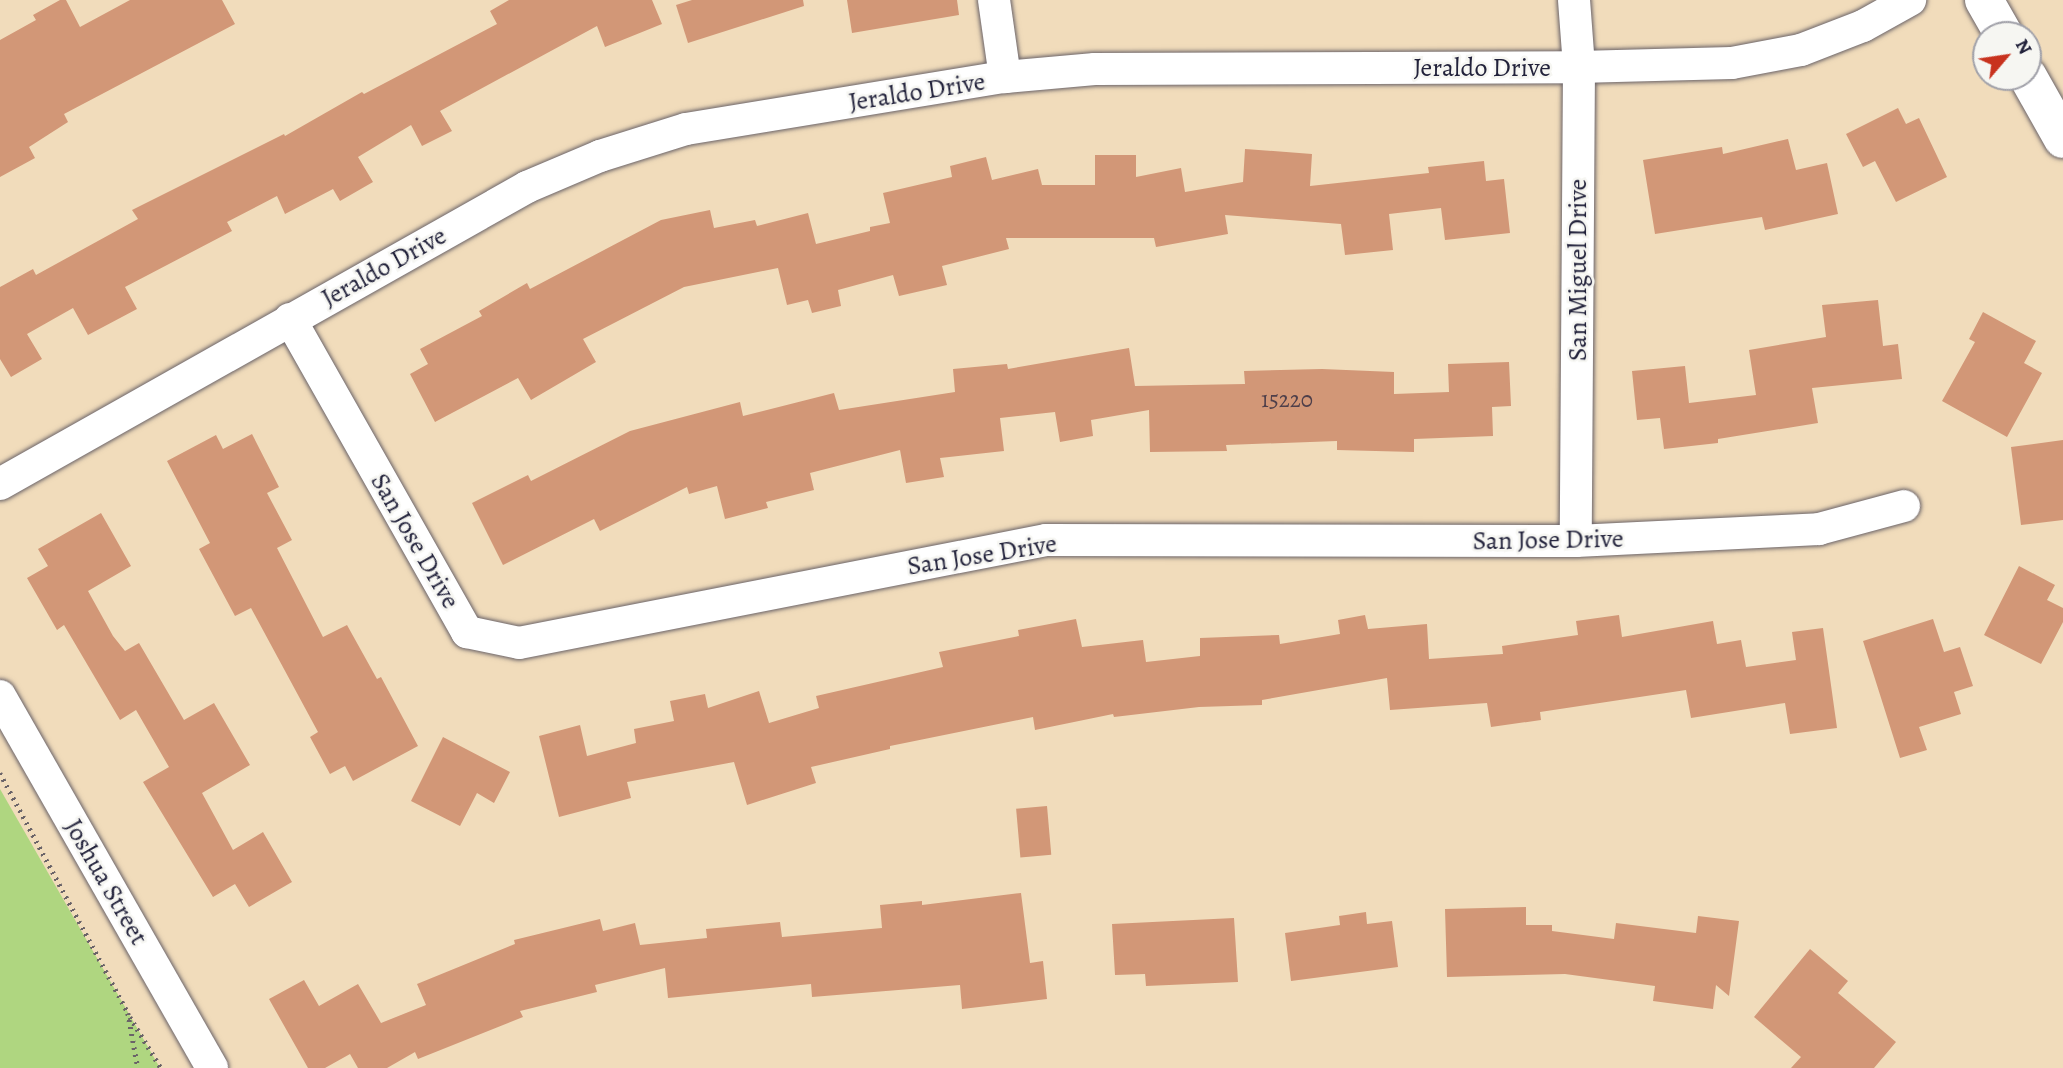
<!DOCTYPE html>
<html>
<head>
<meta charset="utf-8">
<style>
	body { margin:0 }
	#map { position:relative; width:2063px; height:1068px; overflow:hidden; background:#f1dcbb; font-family:Alegreya,serif }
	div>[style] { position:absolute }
	.green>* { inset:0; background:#afd680 }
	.building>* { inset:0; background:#d29777; transform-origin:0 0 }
	.path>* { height:4.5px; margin-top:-2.25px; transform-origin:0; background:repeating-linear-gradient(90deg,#6a6368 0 2px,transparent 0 7px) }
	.roads { filter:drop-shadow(0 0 2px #6a6368) drop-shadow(0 0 2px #6a6368) }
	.minor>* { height:32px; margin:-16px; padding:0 16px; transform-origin:16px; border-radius:16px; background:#fff }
	.secondary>* { height:38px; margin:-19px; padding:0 19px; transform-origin:19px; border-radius:19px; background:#fff }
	span { translate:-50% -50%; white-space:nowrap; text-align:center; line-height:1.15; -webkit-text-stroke:5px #f6f6f2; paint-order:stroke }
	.number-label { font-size:23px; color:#4e3f4a }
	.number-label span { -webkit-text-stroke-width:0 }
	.street-label { font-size:26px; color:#22223b }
	.north { position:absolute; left:1972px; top:21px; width:70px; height:70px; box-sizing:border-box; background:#f6f6f2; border:2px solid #a1a1a9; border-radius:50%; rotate:61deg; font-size:19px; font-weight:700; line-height:28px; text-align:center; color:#22223b }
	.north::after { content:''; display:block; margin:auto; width:24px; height:32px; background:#c8321e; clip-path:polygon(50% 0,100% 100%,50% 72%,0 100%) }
</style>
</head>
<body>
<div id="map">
	<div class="green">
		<i style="clip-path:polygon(0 789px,160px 1068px,0 1068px)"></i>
	</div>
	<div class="building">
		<i style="clip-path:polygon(60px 0,66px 0,80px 27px,130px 0,222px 0,235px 24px,64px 114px,68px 122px,29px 147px,35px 158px,0 177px,0 40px,36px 20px,33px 15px)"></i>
		<i style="clip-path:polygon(509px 0,652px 0,662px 24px,605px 47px,597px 26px,440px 111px,452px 131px,422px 146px,411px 125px,358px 157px,373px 182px,340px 201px,333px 189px,285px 214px,277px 196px,227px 222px,232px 231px,125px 287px,137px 309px,88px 335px,73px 308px,27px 334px,42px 359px,11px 377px,0 359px,0 287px,33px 269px,36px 275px,138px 219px,132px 210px,284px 134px,285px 136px,362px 92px,364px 94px,497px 24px,490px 11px)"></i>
		<i style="clip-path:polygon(692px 0,803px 0,804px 6px,688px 43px,676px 5px)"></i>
		<i style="clip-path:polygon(847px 0,957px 0,959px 15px,852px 33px)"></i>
		<i style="clip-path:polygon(1898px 108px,1906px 124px,1919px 118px,1947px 177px,1896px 202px,1875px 161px,1863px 167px,1846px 134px)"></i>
		<i style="clip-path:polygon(1788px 139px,1796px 170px,1827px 163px,1838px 214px,1765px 230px,1762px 217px,1655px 234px,1643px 160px,1722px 147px,1723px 154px)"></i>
		<i style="clip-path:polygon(1245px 149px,1312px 154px,1310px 186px,1429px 173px,1428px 167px,1484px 161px,1486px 181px,1504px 179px,1510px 233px,1445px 240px,1441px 208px,1389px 214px,1393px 250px,1345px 255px,1341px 224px,1225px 215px,1228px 234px,1156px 247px,1154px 238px,1006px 238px,1009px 249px,942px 266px,947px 285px,899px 296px,893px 275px,838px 290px,841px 306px,812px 313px,808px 300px,787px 305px,778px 268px,684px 287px,583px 339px,596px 362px,531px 400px,518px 378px,435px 422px,410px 374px,428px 364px,420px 349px,482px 316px,479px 311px,527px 283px,530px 289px,661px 220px,710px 210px,714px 228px,755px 220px,757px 226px,808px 213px,816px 244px,870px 231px,870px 227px,890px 223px,883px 193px,952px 177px,950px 166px,986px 157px,992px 180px,1038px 169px,1042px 185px,1095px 185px,1095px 155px,1136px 155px,1136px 177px,1181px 168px,1185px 192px,1243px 182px)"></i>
		<i style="clip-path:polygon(1878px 300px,1883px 346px,1898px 344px,1902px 379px,1812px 388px,1818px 423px,1718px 439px,1718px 443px,1664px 449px,1660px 418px,1637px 420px,1632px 371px,1685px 366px,1689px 403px,1756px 395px,1749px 350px,1826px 337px,1822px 305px)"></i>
		<i style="clip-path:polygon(1983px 312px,2036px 341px,2024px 363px,2042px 373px,2007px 437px,1942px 401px,1975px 342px,1969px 339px)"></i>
		<i style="clip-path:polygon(1129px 348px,1135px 386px,1245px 384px,1244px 371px,1322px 369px,1394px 372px,1394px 394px,1449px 392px,1448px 364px,1509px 362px,1511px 406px,1492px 407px,1493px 436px,1414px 439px,1414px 452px,1337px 450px,1337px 441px,1226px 445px,1227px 451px,1150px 452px,1149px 410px,1091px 420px,1093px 436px,1060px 442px,1055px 412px,1000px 418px,1004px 451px,940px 458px,944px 477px,906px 483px,900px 450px,810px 473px,814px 490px,766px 502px,768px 508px,725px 519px,717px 486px,689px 494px,687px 487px,600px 531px,594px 519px,503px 565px,472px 503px,528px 475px,531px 481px,630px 431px,740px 402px,743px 416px,834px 393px,839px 410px,955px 392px,953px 369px,1007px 364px,1008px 369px)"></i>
		<i style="clip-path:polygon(252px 434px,279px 487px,267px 493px,292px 540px,277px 548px,308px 608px,323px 637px,347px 625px,377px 679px,381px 677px,418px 746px,353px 781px,345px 766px,330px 774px,310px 737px,318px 732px,251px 608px,235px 616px,199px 549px,210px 543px,167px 461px,216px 435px,223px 449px)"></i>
		<i style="clip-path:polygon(2063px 440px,2063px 520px,2021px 525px,2011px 447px)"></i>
		<i style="clip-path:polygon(101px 513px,131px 566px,88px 591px,113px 636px,125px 651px,139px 643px,184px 720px,214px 703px,250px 765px,202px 793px,233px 850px,263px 832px,292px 882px,249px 907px,235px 884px,213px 897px,143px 782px,169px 767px,136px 710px,120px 720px,64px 625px,57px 630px,27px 578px,48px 566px,38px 549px)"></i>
		<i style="clip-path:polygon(2019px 566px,2055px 585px,2047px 600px,2063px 608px,2063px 622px,2041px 664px,1984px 635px)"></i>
		<i style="clip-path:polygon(1365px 615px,1368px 629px,1427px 624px,1429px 659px,1503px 654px,1502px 646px,1578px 635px,1576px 621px,1619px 615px,1622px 637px,1713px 621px,1717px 644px,1741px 640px,1746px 667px,1796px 660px,1792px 632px,1823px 628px,1837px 728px,1790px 734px,1785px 703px,1691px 718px,1686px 690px,1540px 712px,1541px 720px,1491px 727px,1487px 703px,1390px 710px,1387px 678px,1262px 700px,1262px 705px,1199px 707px,1114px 717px,1113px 714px,1035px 730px,1033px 717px,890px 746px,890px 749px,811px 767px,816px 783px,747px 805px,734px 762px,627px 782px,631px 798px,559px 817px,539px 736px,580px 725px,587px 756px,636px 743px,634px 729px,674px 721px,670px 701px,705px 694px,708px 708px,759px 691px,769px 723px,819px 708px,816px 696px,943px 667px,939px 652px,1019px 636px,1018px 630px,1076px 619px,1082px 647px,1143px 640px,1146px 662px,1200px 656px,1200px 638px,1279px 635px,1280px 644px,1340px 634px,1338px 620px)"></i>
		<i style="clip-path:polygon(1933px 619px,1944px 652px,1960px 647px,1973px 686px,1954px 692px,1961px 714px,1919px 727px,1927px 750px,1900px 758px,1863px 641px)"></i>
		<i style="clip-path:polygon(443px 737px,510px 772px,494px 803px,477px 793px,460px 826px,411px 801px)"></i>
		<i style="left:1047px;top:806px;width:49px;height:31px;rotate:85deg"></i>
		<i style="clip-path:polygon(1021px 893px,1030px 963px,1043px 961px,1047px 999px,962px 1009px,960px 985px,812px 997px,811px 984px,668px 998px,665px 968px,595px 985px,597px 992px,520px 1011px,523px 1017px,418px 1059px,415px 1052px,387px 1068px,358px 1068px,350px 1054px,325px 1068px,308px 1068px,269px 999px,304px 980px,319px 1006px,358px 984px,381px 1023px,426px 1005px,417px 984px,515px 944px,514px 940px,600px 919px,603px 931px,635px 923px,640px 945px,707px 938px,706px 929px,780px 922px,782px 937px,882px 928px,880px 905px,922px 901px,922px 905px)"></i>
		<i style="clip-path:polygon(1526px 907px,1526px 925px,1552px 925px,1552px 931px,1614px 939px,1616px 923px,1696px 933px,1698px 916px,1739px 921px,1729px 996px,1716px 985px,1713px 1009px,1653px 1001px,1655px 986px,1565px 974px,1447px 977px,1445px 909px)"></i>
		<i style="clip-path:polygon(1366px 912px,1367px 924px,1392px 921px,1398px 967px,1291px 981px,1285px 933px,1340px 925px,1339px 916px)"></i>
		<i style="clip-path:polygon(1234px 918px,1238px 982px,1146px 986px,1145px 974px,1115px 975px,1112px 924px)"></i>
		<i style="clip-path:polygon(1810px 949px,1848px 981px,1838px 993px,1896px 1042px,1874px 1068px,1791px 1068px,1801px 1057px,1754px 1017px)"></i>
	</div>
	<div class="path">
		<i style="left:0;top:773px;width:272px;rotate:61.9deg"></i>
		<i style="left:128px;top:1013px;width:56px;rotate:79.7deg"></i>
		<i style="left:130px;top:1017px;width:60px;rotate:58.7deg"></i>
	</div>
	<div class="roads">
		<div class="minor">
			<i style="left:994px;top:0;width:78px;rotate:81.9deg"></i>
			<i style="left:1574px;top:0;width:67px;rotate:85.7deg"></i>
			<i style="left:1579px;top:67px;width:474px;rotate:90.4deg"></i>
			<i style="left:290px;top:319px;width:360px;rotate:60.5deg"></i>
			<i style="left:467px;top:632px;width:53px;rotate:11.9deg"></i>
			<i style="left:519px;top:643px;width:537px;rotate:-11.06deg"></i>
			<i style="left:1046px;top:540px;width:530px;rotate:0.11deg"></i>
			<i style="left:1576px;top:541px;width:243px;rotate:-2.8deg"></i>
			<i style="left:1819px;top:529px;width:88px;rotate:-15.1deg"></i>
			<i style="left:0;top:484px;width:605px;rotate:-29.4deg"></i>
			<i style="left:527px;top:187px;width:79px;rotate:-23deg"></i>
			<i style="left:600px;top:156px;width:90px;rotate:-17.4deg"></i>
			<i style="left:686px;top:129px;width:323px;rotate:-9.3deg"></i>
			<i style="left:1005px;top:77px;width:90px;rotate:-5.1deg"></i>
			<i style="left:1095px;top:69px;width:484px;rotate:-0.2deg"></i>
			<i style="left:1579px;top:67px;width:153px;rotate:-1.5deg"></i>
			<i style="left:1732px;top:63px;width:70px;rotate:-10.7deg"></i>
			<i style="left:1801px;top:50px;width:66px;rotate:-21.2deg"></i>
			<i style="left:1863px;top:26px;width:54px;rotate:-29deg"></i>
			<i style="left:0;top:696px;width:428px;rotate:60.3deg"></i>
		</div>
		<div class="secondary">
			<i style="left:1984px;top:0;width:40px;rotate:60.3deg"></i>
			<i style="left:2028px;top:77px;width:71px;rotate:60.6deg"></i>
		</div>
	</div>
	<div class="number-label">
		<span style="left:1287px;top:400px">15220</span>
	</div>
	<div class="street-label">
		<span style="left:1482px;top:68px">Jeraldo Drive</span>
		<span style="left:917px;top:92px;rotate:-9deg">Jeraldo Drive</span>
		<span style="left:384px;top:267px;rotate:-29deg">Jeraldo Drive</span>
		<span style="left:1578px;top:270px;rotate:-90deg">San Miguel Drive</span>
		<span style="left:1548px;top:540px;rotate:-1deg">San Jose Drive</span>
		<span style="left:415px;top:541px;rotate:60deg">San Jose Drive</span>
		<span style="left:982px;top:555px;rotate:-9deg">San Jose Drive</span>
		<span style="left:106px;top:882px;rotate:60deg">Joshua Street</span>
	</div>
	<div class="north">N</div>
</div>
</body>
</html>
